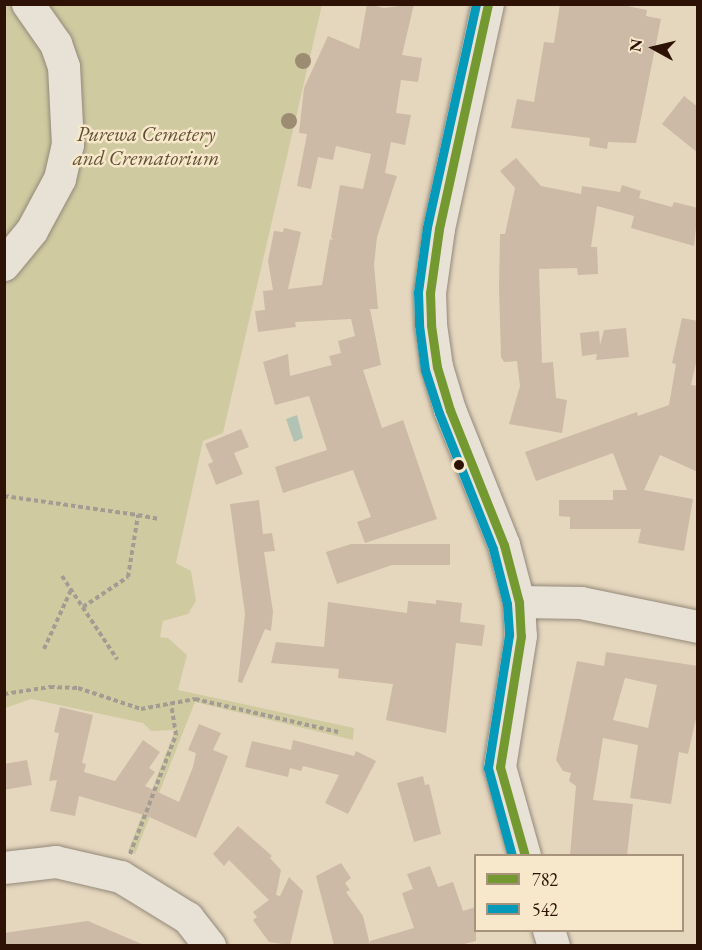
<!DOCTYPE html>
<html>
<head>
<meta charset="utf-8">
<style>
	body { margin:0 }
	#map { position:relative; width:702px; height:950px; overflow:hidden; background:#e5d7be; font-family:"EB Garamond",serif }
	div>[style] { position:absolute }
	.green>* { inset:0; background:#d0caa1 }
	.water>* { inset:0; background:#b2c3b4 }
	.building>* { inset:0; background:#ccb9a6 }
	.path>* { height:4px; margin-top:-2px; transform-origin:0; background:repeating-linear-gradient(90deg,#a49c92 0 4.5px,transparent 0 7.5px) }
	.roads { filter:drop-shadow(0 0 2px #938879) drop-shadow(0 0 2px #938879) }
	.minor>* { height:32px; margin:-16px; padding:0 16px; transform-origin:16px; border-radius:16px; background:#e8e2d6 }
	.bus-1>* { height:9px; margin:-4.5px; padding:0 4.5px; transform-origin:4.5px; border-radius:4.5px; background:#749930 }
	.bus-2>* { height:9px; margin:-4.5px; padding:0 4.5px; transform-origin:4.5px; border-radius:4.5px; background:#059aba }
	.trees>* { width:16px; height:16px; margin:-8px; border-radius:50%; background:#9c8c72 }
	.dots>* { width:16px; height:16px; translate:-50% -50%; box-sizing:border-box; border:3px solid #f8e8cb; border-radius:50% }
	span { translate:-50% -50%; white-space:nowrap; text-align:center; line-height:1.15; -webkit-text-stroke:5px #f8e8cb; paint-order:stroke }
	.park-label { font-size:21px; color:#604f33; font-style:italic }
	.frame { position:absolute; inset:0; border:6px solid #2e1205; pointer-events:none }
	.legend { position:absolute; left:474px; top:854px; width:210px; height:78px; box-sizing:border-box; background:#f8e8cb; border:2px solid #a7927c; margin:0; padding:8px 10px; list-style:none; font-size:18px; color:#2e1205 }
	.legend li { display:flex; align-items:center; gap:12px; height:30px }
	.legend b { width:30px; border:2px solid #a7927c }
	.north { position:absolute; left:624px; top:18px; width:60px; height:60px; -webkit-text-stroke:4px #f8e8cb; paint-order:stroke; rotate:278deg; font-size:16px; font-weight:700; line-height:24px; text-align:center; color:#2e1205 }
	.north::after { content:''; display:block; margin:auto; width:21px; height:27px; background:#2e1205; clip-path:polygon(50% 0,100% 100%,50% 72%,0 100%) }
</style>
</head>
<body>
<div id="map">
	<div class="green">
		<i style="clip-path:polygon(4px 5px,322px 5px,223px 433px,203px 441px,176px 563px,191px 571px,196px 601px,188px 614px,163px 621px,160px 637px,168px 638px,187px 655px,178px 690px,354px 728px,353px 740px,195px 702px,135px 854px,128px 851px,175px 730px,151px 731px,143px 723px,31px 699px,5px 708px)"></i>
	</div>
	<div class="water">
		<i style="clip-path:polygon(297px 415px,303px 438px,294px 442px,286px 419px)"></i>
	</div>
	<div class="building">
		<i style="clip-path:polygon(367px 4px,384px 8px,414px 4px,402px 55px,422px 58px,418px 82px,401px 80px,396px 113px,411px 115px,405px 145px,391px 142px,385px 173px,397px 176px,377px 237px,374px 265px,378px 309px,370px 309px,381px 365px,363px 370px,382px 428px,403px 420px,437px 519px,365px 543px,357px 522px,371px 517px,353px 470px,283px 493px,275px 467px,327px 450px,309px 396px,275px 405px,263px 362px,288px 354px,290px 376px,332px 365px,329px 356px,341px 353px,338px 341px,355px 336px,351px 319px,295px 322px,296px 327px,258px 332px,255px 311px,265px 310px,263px 291px,273px 290px,268px 261px,274px 231px,283px 232px,284px 228px,301px 232px,288px 289px,322px 285px,330px 239px,333px 240px,331px 237px,340px 185px,363px 189px,371px 154px,336px 146px,333px 160px,318px 157px,311px 189px,297px 186px,307px 134px,299px 133px,304px 88px,328px 36px,359px 49px)"></i>
		<i style="clip-path:polygon(560px 4px,617px 4px,647px 10px,646px 16px,661px 19px,636px 143px,608px 142px,607px 149px,589px 146px,590px 138px,511px 128px,517px 99px,534px 102px,544px 42px,554px 43px)"></i>
		<i style="clip-path:polygon(684px 96px,698px 107px,698px 153px,662px 124px)"></i>
		<i style="clip-path:polygon(516px 158px,541px 186px,581px 194px,582px 186px,620px 192px,622px 185px,641px 191px,639px 198px,672px 207px,674px 202px,698px 208px,694px 246px,631px 228px,634px 216px,597px 206px,591px 247px,597px 247px,598px 274px,578px 275px,577px 268px,539px 269px,542px 363px,553px 362px,556px 398px,567px 400px,562px 433px,509px 424px,520px 386px,517px 361px,504px 362px,501px 357px,499px 287px,500px 234px,505px 234px,515px 188px,500px 171px)"></i>
		<i style="clip-path:polygon(682px 318px,698px 321px,698px 354px,691px 385px,698px 386px,698px 472px,660px 455px,644px 490px,693px 499px,684px 551px,638px 543px,641px 529px,570px 529px,570px 517px,559px 516px,559px 500px,613px 500px,613px 490px,627px 490px,613px 453px,536px 481px,525px 452px,637px 412px,638px 416px,669px 405px,676px 364px,672px 363px)"></i>
		<i style="clip-path:polygon(626px 328px,629px 357px,596px 360px,597px 354px,582px 356px,580px 333px,599px 331px,600px 345px,604px 330px)"></i>
		<i style="clip-path:polygon(241px 429px,249px 447px,234px 453px,243px 474px,216px 485px,208px 464px,213px 462px,205px 444px)"></i>
		<i style="clip-path:polygon(259px 500px,263px 534px,272px 533px,275px 551px,264px 552px,273px 612px,271px 631px,265px 629px,242px 683px,238px 682px,245px 614px,230px 504px)"></i>
		<i style="clip-path:polygon(351px 544px,450px 544px,450px 565px,392px 565px,337px 584px,326px 552px)"></i>
		<i style="clip-path:polygon(436px 600px,462px 603px,460px 622px,485px 625px,482px 646px,456px 643px,446px 733px,386px 720px,393px 684px,338px 678px,339px 669px,271px 663px,276px 642px,324px 647px,328px 602px,407px 613px,408px 601px,436px 604px)"></i>
		<i style="clip-path:polygon(evenodd,606px 652px,698px 666px,698px 710px,688px 754px,679px 752px,671px 804px,630px 798px,638px 745px,603px 738px,593px 800px,633px 804px,627px 855px,570px 855px,576px 786px,569px 781px,571px 773px,563px 771px,556px 760px,577px 661px,604px 666px,606px 652px,625px 678px,657px 685px,648px 728px,613px 720px,625px 678px)"></i>
		<i style="clip-path:polygon(60px 707px,93px 715px,82px 763px,86px 764px,84px 772px,115px 781px,143px 740px,160px 752px,149px 768px,155px 772px,145px 786px,179px 802px,193px 767px,196px 753px,188px 750px,199px 724px,221px 733px,213px 750px,228px 756px,196px 838px,147px 816px,79px 796px,75px 816px,50px 811px,57px 780px,49px 781px,59px 733px,54px 732px)"></i>
		<i style="clip-path:polygon(293px 740px,354px 756px,356px 751px,376px 761px,348px 814px,325px 803px,339px 775px,303px 766px,301px 771px,290px 768px,288px 777px,245px 767px,252px 741px,291px 750px)"></i>
		<i style="clip-path:polygon(27px 760px,32px 785px,4px 790px,4px 764px)"></i>
		<i style="clip-path:polygon(423px 776px,425px 785px,429px 784px,441px 834px,414px 842px,397px 783px)"></i>
		<i style="clip-path:polygon(238px 826px,272px 856px,270px 858px,281px 870px,276px 895px,280px 896px,289px 877px,303px 891px,290px 945px,269px 942px,253px 920px,257px 917px,253px 912px,269px 900px,229px 860px,224px 866px,213px 854px)"></i>
		<i style="clip-path:polygon(341px 863px,351px 878px,345px 883px,350px 890px,346px 892px,363px 916px,370px 945px,334px 945px,316px 876px)"></i>
		<i style="clip-path:polygon(430px 866px,438px 887px,453px 882px,463px 911px,476px 907px,476px 941px,460px 945px,370px 945px,370px 941px,414px 928px,402px 893px,413px 889px,407px 874px)"></i>
		<i style="clip-path:polygon(88px 921px,144px 945px,4px 945px,4px 933px)"></i>
	</div>
	<div class="path">
		<i style="left:4px;top:496px;width:135px;rotate:8.1deg"></i>
		<i style="left:62px;top:576px;width:100px;rotate:56.5deg"></i>
		<i style="left:83px;top:607px;width:54px;rotate:-33.7deg"></i>
		<i style="left:128px;top:577px;width:63px;rotate:-80.8deg"></i>
		<i style="left:138px;top:515px;width:20px;rotate:11deg"></i>
		<i style="left:44px;top:649px;width:65px;rotate:-65.4deg"></i>
		<i style="left:4px;top:694px;width:47px;rotate:-8.7deg"></i>
		<i style="left:50px;top:687px;width:28px;rotate:2deg"></i>
		<i style="left:78px;top:688px;width:66px;rotate:18.4deg"></i>
		<i style="left:141px;top:709px;width:55px;rotate:-10.5deg"></i>
		<i style="left:195px;top:699px;width:147px;rotate:13deg"></i>
		<i style="left:130px;top:854px;width:128px;rotate:-68.9deg"></i>
		<i style="left:176px;top:735px;width:31px;rotate:-99deg"></i>
	</div>
	<div class="roads">
		<div class="minor">
			<i style="left:488px;top:4px;width:230px;rotate:102.3deg"></i>
			<i style="left:439px;top:229px;width:65px;rotate:98deg"></i>
			<i style="left:430px;top:293px;width:32px;rotate:88deg"></i>
			<i style="left:431px;top:325px;width:42px;rotate:81.9deg"></i>
			<i style="left:437px;top:367px;width:45px;rotate:73.2deg"></i>
			<i style="left:450px;top:410px;width:145px;rotate:68.2deg"></i>
			<i style="left:504px;top:545px;width:59px;rotate:75.3deg"></i>
			<i style="left:519px;top:602px;width:34px;rotate:87deg"></i>
			<i style="left:521px;top:636px;width:133px;rotate:99.1deg"></i>
			<i style="left:500px;top:767px;width:92px;rotate:74.3deg"></i>
			<i style="left:4px;top:265px;width:44px;rotate:-50.5deg"></i>
			<i style="left:32px;top:231px;width:59px;rotate:-61.7deg"></i>
			<i style="left:60px;top:179px;width:35px;rotate:-77deg"></i>
			<i style="left:68px;top:145px;width:78px;rotate:-92.9deg"></i>
			<i style="left:64px;top:67px;width:24px;rotate:-109deg"></i>
			<i style="left:56px;top:44px;width:49px;rotate:-125deg"></i>
			<i style="left:519px;top:602px;width:62px;rotate:0.9deg"></i>
			<i style="left:581px;top:603px;width:119px;rotate:11.6deg"></i>
			<i style="left:4px;top:868px;width:52px;rotate:-6.6deg"></i>
			<i style="left:56px;top:862px;width:67px;rotate:13deg"></i>
			<i style="left:121px;top:877px;width:79px;rotate:31.5deg"></i>
			<i style="left:188px;top:918px;width:36px;rotate:52deg"></i>
			<i style="left:549px;top:930px;width:17px;rotate:73deg"></i>
		</div>
	</div>
	<div class="bus-1">
		<i style="left:488px;top:4px;width:230px;rotate:102.3deg"></i>
		<i style="left:439px;top:229px;width:65px;rotate:98deg"></i>
		<i style="left:430px;top:293px;width:32px;rotate:88deg"></i>
		<i style="left:431px;top:325px;width:42px;rotate:81.9deg"></i>
		<i style="left:437px;top:367px;width:45px;rotate:73.2deg"></i>
		<i style="left:450px;top:410px;width:145px;rotate:68.2deg"></i>
		<i style="left:504px;top:545px;width:59px;rotate:75.3deg"></i>
		<i style="left:519px;top:602px;width:34px;rotate:87deg"></i>
		<i style="left:521px;top:636px;width:133px;rotate:99.1deg"></i>
		<i style="left:500px;top:767px;width:92px;rotate:74.3deg"></i>
	</div>
	<div class="bus-2">
		<i style="left:476px;top:4px;width:228px;rotate:102.4deg"></i>
		<i style="left:427px;top:227px;width:66px;rotate:97.9deg"></i>
		<i style="left:418px;top:292px;width:33px;rotate:88deg"></i>
		<i style="left:419px;top:325px;width:45px;rotate:82.4deg"></i>
		<i style="left:425px;top:370px;width:45px;rotate:72deg"></i>
		<i style="left:439px;top:413px;width:146px;rotate:68.3deg"></i>
		<i style="left:493px;top:549px;width:57px;rotate:75.7deg"></i>
		<i style="left:507px;top:604px;width:31px;rotate:86deg"></i>
		<i style="left:509px;top:635px;width:135px;rotate:99deg"></i>
		<i style="left:488px;top:768px;width:91px;rotate:74.7deg"></i>
	</div>
	<div class="trees">
		<i style="left:303px;top:61px"></i>
		<i style="left:289px;top:121px"></i>
	</div>
	<div class="dots">
		<i style="left:459px;top:465px;background:#2e1205"></i>
	</div>
	<div class="park-label">
		<span style="left:146px;top:146px">Purewa Cemetery<br>and Crematorium</span>
	</div>
	<div class="frame"></div>
	<ul class="legend">
	<li><b style="height:8px;background:#749930"></b>782</li>
	<li><b style="height:8px;background:#059aba"></b>542</li>
	</ul>
	<div class="north">N</div>
</div>
</body>
</html>
